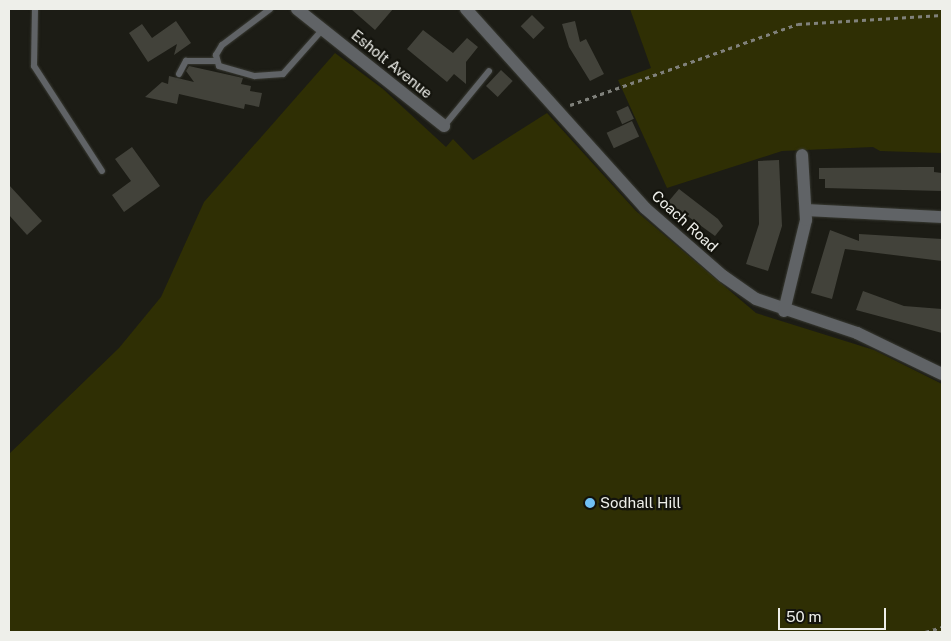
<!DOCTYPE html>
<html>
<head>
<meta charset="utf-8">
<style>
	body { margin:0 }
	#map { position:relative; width:951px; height:641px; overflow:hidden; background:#1c1c15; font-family:"Public Sans",sans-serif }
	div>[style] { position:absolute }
	.green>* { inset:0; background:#2f2f04 }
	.building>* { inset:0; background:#42423a; transform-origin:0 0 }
	.path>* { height:2.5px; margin-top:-1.25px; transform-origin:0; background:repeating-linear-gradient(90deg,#80817b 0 4px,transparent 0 8px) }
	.roads { filter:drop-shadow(0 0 1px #393a33) drop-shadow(0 0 1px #393a33) }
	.service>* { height:6px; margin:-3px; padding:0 3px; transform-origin:3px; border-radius:3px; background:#606366 }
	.minor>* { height:12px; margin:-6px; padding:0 6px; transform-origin:6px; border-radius:6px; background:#606366 }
	.dots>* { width:14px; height:14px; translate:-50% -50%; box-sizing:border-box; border:2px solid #13130c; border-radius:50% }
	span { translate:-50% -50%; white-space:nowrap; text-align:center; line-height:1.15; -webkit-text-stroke:4.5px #13130c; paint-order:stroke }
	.street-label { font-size:15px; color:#eeefea }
	.poi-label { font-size:15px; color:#eeefea }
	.left { translate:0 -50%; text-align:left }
	.frame { position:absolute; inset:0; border:10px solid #eeefea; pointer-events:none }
	.scale { position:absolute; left:778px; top:608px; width:108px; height:22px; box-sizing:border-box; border:2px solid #eeefea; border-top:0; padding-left:6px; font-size:15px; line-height:18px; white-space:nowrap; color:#eeefea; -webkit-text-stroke:4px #13130c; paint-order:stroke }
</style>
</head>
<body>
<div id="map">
	<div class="green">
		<i style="clip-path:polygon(630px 9px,942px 9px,942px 153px,880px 151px,873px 147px,782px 151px,667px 188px,618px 80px,651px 68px)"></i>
		<i style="clip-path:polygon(335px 53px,383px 89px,446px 147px,453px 139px,473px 160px,547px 113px,636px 211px,756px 313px,874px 350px,942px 384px,942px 632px,9px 632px,9px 454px,119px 348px,161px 297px,204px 202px)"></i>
	</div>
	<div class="building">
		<i style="clip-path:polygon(351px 9px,393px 9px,375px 30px)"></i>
		<i style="left:532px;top:15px;width:18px;height:16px;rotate:45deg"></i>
		<i style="clip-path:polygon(176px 21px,191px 43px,174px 55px,177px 44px,148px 62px,129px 33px,142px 24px,152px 38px)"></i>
		<i style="clip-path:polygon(575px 21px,580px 42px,586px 39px,604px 74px,590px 81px,569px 47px,562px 24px)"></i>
		<i style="clip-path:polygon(423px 30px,453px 53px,467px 38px,478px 47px,466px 62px,466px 84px,454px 74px,447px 82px,407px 49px)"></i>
		<i style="clip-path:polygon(189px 66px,243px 78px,241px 84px,251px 86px,250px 91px,262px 93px,259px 107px,245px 104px,244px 109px,179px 94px,177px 104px,145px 97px,162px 82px,168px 84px,169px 76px,194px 82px,186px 71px)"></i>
		<i style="left:501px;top:70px;width:16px;height:22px;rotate:43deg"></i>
		<i style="left:628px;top:106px;width:14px;height:13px;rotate:65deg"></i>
		<i style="left:632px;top:121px;width:17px;height:28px;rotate:65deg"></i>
		<i style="clip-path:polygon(132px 147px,160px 186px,124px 212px,112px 195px,131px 181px,115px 159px)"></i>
		<i style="clip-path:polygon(779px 160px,782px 226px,768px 271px,746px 264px,759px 224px,758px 161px)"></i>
		<i style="clip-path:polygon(921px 167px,934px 167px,934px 172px,942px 173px,942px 191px,825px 188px,825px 179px,819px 179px,819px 168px)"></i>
		<i style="clip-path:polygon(9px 185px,42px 221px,27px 235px,9px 215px)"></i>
		<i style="clip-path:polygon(679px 189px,718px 219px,723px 226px,715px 236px,668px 202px)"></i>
		<i style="clip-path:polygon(830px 230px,859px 241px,859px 234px,942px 239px,942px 261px,845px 249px,832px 299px,811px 293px)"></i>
		<i style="clip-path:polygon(863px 291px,904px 306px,942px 309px,942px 333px,856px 310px)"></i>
	</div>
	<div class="path">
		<i style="left:570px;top:105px;width:242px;rotate:-19.6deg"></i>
		<i style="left:798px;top:24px;width:144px;rotate:-3.6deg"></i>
		<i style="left:925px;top:632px;width:18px;rotate:-16deg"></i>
	</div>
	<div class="roads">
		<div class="service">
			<i style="left:35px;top:9px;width:57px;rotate:91deg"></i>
			<i style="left:34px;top:66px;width:125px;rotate:57.1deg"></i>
			<i style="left:270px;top:9px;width:60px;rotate:143.1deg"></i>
			<i style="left:222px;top:45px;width:12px;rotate:121deg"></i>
			<i style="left:216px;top:55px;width:11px;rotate:75deg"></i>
			<i style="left:219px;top:66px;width:37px;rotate:16deg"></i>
			<i style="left:255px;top:76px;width:28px;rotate:-4deg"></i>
			<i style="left:283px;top:74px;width:60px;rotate:-48.4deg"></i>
			<i style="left:179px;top:74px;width:15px;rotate:-62deg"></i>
			<i style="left:186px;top:61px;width:30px"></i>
			<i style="left:444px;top:126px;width:71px;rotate:-50.7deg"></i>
		</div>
		<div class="minor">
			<i style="left:297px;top:9px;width:188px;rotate:38.5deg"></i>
			<i style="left:466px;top:9px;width:268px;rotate:48deg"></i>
			<i style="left:645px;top:208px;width:103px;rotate:41.1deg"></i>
			<i style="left:723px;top:276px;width:40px;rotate:34.9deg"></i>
			<i style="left:756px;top:299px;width:107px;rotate:18.6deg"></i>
			<i style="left:857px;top:333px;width:94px;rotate:25.8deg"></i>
			<i style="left:807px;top:210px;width:135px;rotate:3deg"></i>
			<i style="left:784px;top:311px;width:94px;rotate:-76.4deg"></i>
			<i style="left:806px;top:220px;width:65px;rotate:-93.5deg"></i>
		</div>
	</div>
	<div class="dots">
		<i style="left:590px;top:503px;background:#71c1f5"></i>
	</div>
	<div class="street-label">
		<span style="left:392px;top:64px;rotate:39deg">Esholt Avenue</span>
		<span style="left:685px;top:221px;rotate:42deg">Coach Road</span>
	</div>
	<div class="poi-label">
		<span class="left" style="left:600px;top:503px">Sodhall Hill</span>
	</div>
	<div class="frame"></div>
	<div class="scale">50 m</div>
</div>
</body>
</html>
